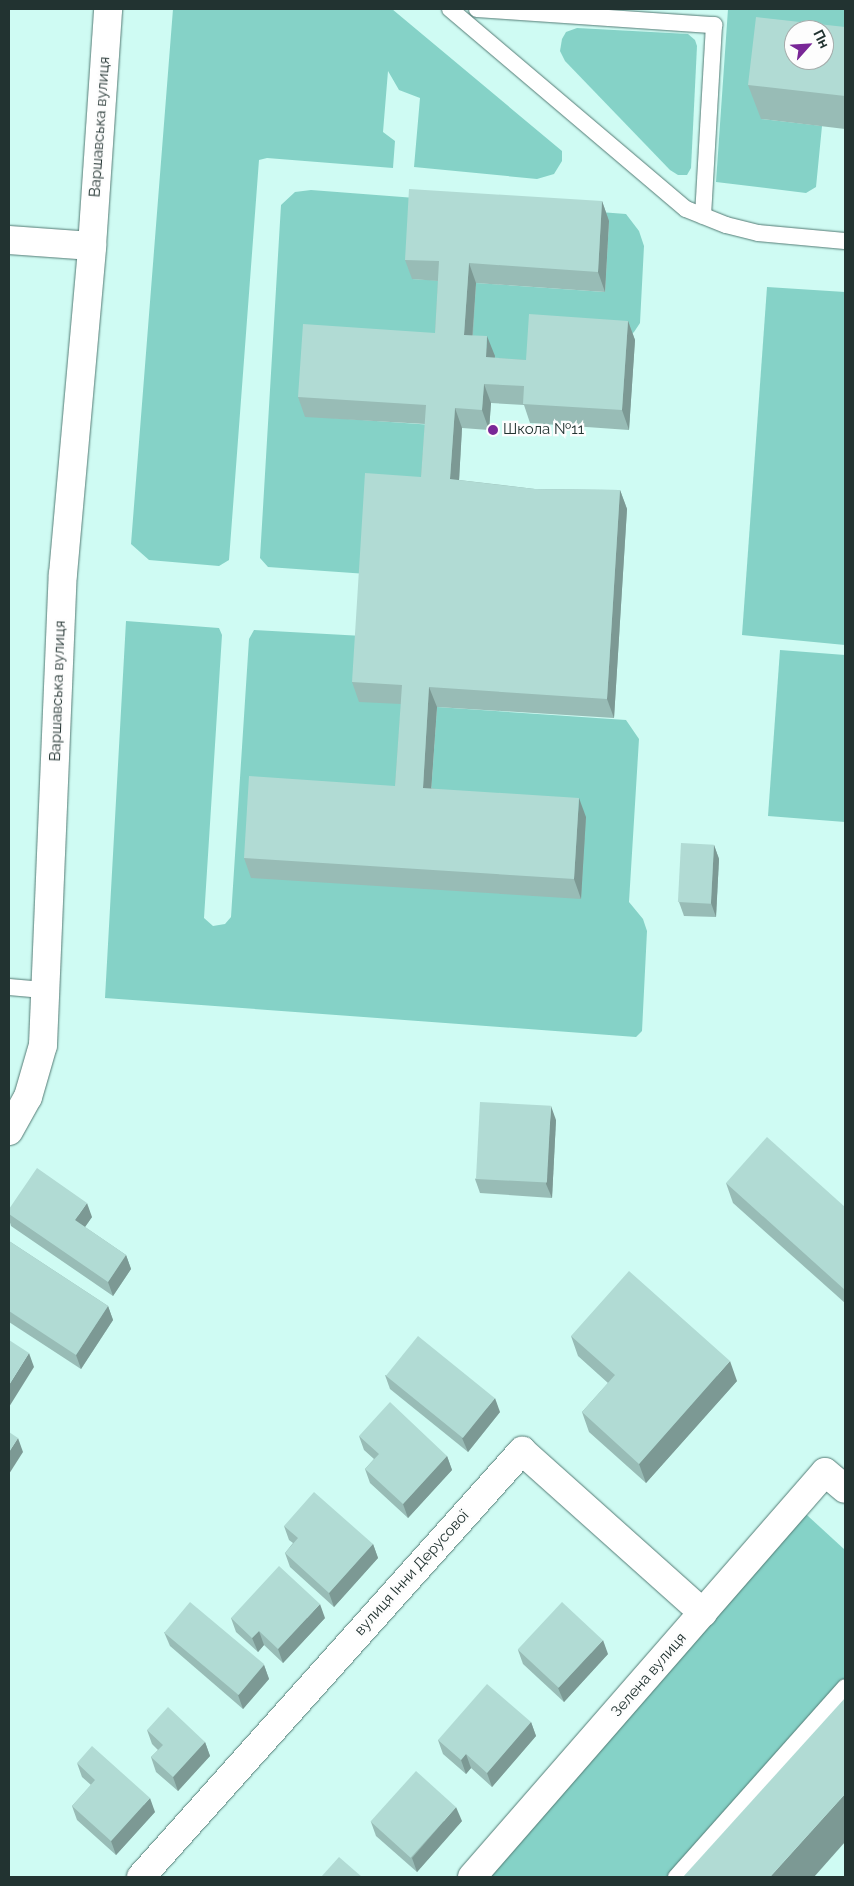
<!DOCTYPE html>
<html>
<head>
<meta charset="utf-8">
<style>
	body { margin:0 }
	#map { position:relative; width:854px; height:1886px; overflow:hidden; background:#cffbf3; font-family:Raleway,sans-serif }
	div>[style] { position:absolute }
	.green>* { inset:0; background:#85d2c7 }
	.roads { filter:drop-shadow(0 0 1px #547b75) drop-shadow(0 0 1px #547b75) }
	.lane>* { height:16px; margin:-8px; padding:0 8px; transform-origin:8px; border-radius:8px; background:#fff }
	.street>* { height:28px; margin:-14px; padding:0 14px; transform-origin:14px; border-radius:14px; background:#fff }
	.secondary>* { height:28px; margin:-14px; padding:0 14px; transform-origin:14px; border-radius:14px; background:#fff }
	.wall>* { inset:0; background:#98bcb6 }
	.shaded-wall>* { inset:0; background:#7c9994 }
	.building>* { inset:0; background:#b1dbd4; transform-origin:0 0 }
	.dots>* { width:14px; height:14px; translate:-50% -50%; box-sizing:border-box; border:2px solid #fdfdfd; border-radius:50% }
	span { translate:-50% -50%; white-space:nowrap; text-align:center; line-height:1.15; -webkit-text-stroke:4.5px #fdfdfd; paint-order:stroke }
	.street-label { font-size:15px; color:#223331 }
	.poi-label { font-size:15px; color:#223331 }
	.left { translate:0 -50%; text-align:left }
	.frame { position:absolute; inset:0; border:10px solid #223331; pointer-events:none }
	.north { position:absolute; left:784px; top:20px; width:50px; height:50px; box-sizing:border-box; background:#fdfdfd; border:1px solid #a5acab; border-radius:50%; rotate:64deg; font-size:14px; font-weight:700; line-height:20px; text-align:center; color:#223331 }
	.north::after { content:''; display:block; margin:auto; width:18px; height:22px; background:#792797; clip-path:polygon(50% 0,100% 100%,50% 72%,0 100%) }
</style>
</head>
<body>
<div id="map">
	<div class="green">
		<i style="clip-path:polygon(173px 9px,392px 9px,562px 151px,562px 161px,554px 174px,537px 179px,414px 167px,420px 98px,399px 90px,388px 71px,383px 132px,395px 141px,393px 168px,267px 158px,259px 160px,229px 560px,219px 566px,149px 560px,131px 544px)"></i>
		<i style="clip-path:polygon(728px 9px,845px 9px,845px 60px,824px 30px,794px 30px,761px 119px,822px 126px,816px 187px,806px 193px,716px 182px)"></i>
		<i style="clip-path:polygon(577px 28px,688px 34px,695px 40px,697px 46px,691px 168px,687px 175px,678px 175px,670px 170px,565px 61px,560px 51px,562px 39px,566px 32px)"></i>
		<i style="clip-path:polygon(311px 190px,626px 214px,639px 231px,644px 246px,640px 323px,634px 332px,625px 340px,533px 379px,471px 354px,476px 283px,605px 292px,609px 221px,412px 279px,447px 281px,442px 352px,305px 416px,433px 425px,428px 497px,367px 574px,268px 567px,260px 558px,281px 205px,295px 192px)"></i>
		<i style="clip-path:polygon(767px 287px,845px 292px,845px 645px,742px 635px)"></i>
		<i style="clip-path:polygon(126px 621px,219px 628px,222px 635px,204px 918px,213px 926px,225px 924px,231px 917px,249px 639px,254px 630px,363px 636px,409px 705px,430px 807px,437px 707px,626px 720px,639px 739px,629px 902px,643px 919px,647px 931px,642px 1031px,636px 1037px,105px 998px)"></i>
		<i style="clip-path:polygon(780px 650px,845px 655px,845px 822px,768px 816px)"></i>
		<i style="clip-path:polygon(796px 1505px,845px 1550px,845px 1687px,676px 1877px,472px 1877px)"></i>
	</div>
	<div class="roads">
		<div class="lane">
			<i style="left:450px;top:9px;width:309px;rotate:40.3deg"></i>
			<i style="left:686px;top:209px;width:43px;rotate:21.8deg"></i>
			<i style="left:726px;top:225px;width:33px;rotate:14deg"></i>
			<i style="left:758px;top:233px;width:87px;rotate:5.3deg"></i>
			<i style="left:477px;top:9px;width:238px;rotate:3.9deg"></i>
			<i style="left:714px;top:25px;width:191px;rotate:93.3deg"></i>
			<i style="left:9px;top:987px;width:37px;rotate:5deg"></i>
			<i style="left:676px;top:1877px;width:254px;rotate:-48.3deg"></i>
		</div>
		<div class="street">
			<i style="left:9px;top:240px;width:83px;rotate:4.1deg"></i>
			<i style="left:141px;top:1877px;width:572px;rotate:-48.19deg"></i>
			<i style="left:522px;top:1451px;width:243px;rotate:41.8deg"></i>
			<i style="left:472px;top:1877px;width:537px;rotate:-48.92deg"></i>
			<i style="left:825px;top:1472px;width:26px;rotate:40deg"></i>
		</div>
		<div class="secondary">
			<i style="left:9px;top:1131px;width:39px;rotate:-61deg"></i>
			<i style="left:28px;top:1097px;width:54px;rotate:-73.9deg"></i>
			<i style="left:43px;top:1045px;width:471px;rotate:-87.6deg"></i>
			<i style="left:63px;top:574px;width:329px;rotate:-84.9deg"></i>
			<i style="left:92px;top:246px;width:238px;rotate:-86.1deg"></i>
		</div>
	</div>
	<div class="wall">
		<i style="clip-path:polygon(845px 27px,845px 129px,761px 119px,748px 85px)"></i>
		<i style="clip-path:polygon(602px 201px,609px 221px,605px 292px,476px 283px,473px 335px,495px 356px,495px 358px,526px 360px,628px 321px,635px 340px,629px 430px,530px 423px,524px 405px,491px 403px,489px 430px,462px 428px,459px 480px,535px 489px,620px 490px,627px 509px,614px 718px,437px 707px,431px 788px,586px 817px,581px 899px,251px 878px,244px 858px,395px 786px,401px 704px,359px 702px,352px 682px,421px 477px,425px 424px,305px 417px,298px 397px,435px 333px,438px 281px,412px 279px,405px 260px)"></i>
		<i style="clip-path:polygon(714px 845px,719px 859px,716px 917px,684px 916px,679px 902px)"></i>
		<i style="clip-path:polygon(556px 1120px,552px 1198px,480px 1193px,475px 1179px)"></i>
		<i style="clip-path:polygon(726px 1183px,845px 1207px,845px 1303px,733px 1203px)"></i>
		<i style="clip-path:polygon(9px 1209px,92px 1217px,85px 1227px,126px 1255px,131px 1269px,113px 1296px,11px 1226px,9px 1219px)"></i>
		<i style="clip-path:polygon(9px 1241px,108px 1306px,113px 1320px,81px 1369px,9px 1322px)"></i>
		<i style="clip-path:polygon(571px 1336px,737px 1381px,646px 1483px,589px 1432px,582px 1412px,608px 1383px,578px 1356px)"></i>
		<i style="clip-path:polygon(385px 1375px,500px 1412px,468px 1452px,390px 1389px)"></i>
		<i style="clip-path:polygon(359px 1436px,447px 1456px,452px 1470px,408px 1518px,370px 1483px,365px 1469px,374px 1459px,364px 1450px)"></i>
		<i style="clip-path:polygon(284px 1526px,373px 1544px,378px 1558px,334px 1607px,290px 1567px,285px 1553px,293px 1543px,289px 1540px)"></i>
		<i style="clip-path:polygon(231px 1618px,325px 1618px,283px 1663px,264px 1645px,258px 1652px,236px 1632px)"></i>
		<i style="clip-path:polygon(164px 1632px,264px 1665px,269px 1679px,243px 1709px,170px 1646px)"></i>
		<i style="clip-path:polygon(518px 1650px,608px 1654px,564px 1702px,523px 1664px)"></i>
		<i style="clip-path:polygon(531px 1722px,536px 1736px,492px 1787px,471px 1768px,466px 1774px,443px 1754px,438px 1740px)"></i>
		<i style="clip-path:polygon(147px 1730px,205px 1742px,210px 1756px,178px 1791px,156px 1772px,151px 1757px,158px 1750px,152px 1744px)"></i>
		<i style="clip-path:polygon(77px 1763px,155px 1812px,116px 1855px,77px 1820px,72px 1806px,91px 1785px,82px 1777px)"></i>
		<i style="clip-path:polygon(462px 1821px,417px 1872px,376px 1836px,371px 1822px)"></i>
	</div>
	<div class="shaded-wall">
		<i style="clip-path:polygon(602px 201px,609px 221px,605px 292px,598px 272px)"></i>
		<i style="clip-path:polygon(469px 263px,476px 283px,471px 354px,464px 335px)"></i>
		<i style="clip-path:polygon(628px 321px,635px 340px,629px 430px,622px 410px)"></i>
		<i style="clip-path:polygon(487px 336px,495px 356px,493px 377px,486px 357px)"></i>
		<i style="clip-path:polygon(484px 384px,491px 403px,489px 430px,482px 410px)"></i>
		<i style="clip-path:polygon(455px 408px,462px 428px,458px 499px,450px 479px)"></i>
		<i style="clip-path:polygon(620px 490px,627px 509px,614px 718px,607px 699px)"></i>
		<i style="clip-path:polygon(429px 687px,437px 707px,430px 807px,423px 788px)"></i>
		<i style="clip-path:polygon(579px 798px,586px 817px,581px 899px,574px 879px)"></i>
		<i style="clip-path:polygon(714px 845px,719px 859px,716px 917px,711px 903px)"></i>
		<i style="clip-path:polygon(551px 1106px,556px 1120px,552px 1198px,546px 1184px)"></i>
		<i style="clip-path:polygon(87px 1203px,92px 1217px,80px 1234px,75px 1220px)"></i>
		<i style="clip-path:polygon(126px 1255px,131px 1269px,113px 1296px,108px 1282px)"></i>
		<i style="clip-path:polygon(108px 1306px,113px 1320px,81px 1369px,76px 1355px)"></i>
		<i style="clip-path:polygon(29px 1353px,34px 1367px,9px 1407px,9px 1385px)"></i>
		<i style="clip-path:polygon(730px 1361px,737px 1381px,646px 1483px,639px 1464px)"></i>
		<i style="clip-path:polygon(495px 1398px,500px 1412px,468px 1452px,462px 1438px)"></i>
		<i style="clip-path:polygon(18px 1438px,23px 1452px,9px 1474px,9px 1452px)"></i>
		<i style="clip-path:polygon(447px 1456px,452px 1470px,408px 1518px,403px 1504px)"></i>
		<i style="clip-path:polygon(373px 1544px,378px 1558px,334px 1607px,329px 1593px)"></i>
		<i style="clip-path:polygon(320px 1604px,325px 1618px,283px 1663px,278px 1649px)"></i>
		<i style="clip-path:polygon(259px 1631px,264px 1645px,258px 1652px,252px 1638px)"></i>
		<i style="clip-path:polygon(603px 1640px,608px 1654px,564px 1702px,558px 1688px)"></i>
		<i style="clip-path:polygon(264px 1665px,269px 1679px,243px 1709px,238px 1695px)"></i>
		<i style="clip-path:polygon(531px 1722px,536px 1736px,492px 1787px,487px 1773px)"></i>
		<i style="clip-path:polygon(205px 1742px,210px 1756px,178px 1791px,173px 1777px)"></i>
		<i style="clip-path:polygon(466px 1754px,471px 1768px,466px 1774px,461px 1760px)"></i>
		<i style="clip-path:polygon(845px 1794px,845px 1842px,814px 1877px,770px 1877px)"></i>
		<i style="clip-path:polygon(150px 1798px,155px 1812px,116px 1855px,111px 1841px)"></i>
		<i style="clip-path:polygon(456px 1807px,462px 1821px,417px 1872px,412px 1858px)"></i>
	</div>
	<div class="building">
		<i style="clip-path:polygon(evenodd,756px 17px,845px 27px,845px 96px,748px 85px,756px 17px,794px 30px,824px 30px,824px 60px,794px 60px,794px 30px)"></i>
		<i style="clip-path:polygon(409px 189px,602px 201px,598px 272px,469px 263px,464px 335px,487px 336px,486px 357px,526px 360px,529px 314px,628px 321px,622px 410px,523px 404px,524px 386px,484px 384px,482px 410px,455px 408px,450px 479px,535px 489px,620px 490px,607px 699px,429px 687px,423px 788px,579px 798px,574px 879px,244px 858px,249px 776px,395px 786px,402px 685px,352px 682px,365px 473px,421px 477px,426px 405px,298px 397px,303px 324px,435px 333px,439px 261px,405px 260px)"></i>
		<i style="left:681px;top:843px;width:33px;height:59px;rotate:3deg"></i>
		<i style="left:480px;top:1102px;width:71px;height:77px;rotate:3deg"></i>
		<i style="clip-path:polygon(767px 1137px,845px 1207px,845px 1290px,726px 1183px)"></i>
		<i style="clip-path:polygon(37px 1168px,87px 1203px,75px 1220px,126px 1255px,108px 1282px,9px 1214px,9px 1209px)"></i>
		<i style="clip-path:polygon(9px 1241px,108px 1306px,76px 1355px,9px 1311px)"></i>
		<i style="clip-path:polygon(629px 1271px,730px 1361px,639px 1464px,582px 1412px,615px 1375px,571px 1336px)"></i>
		<i style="left:418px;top:1336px;width:99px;height:51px;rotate:39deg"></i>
		<i style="clip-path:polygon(9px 1340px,29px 1353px,9px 1385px)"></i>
		<i style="clip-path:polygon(390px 1402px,447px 1456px,403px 1504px,365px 1469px,379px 1454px,359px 1436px)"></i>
		<i style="clip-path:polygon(9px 1432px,18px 1438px,9px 1452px)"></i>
		<i style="clip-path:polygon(314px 1492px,373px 1544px,329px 1593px,285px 1553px,298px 1538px,284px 1526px)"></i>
		<i style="clip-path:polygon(279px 1566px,320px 1604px,278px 1649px,259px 1631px,252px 1638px,231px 1618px)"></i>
		<i style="left:190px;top:1602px;width:97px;height:40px;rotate:40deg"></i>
		<i style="left:562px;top:1602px;width:56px;height:65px;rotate:43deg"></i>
		<i style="clip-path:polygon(487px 1684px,531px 1722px,487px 1773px,466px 1754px,461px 1760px,438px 1740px)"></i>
		<i style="clip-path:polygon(845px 1698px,845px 1794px,770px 1877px,683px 1877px)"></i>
		<i style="clip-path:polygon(168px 1707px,205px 1742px,173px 1777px,151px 1757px,163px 1745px,147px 1730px)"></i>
		<i style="clip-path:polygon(92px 1746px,150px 1798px,111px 1841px,72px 1806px,95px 1780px,77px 1763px)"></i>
		<i style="left:416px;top:1771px;width:54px;height:68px;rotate:42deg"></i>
		<i style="clip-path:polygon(339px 1857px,362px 1877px,321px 1877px)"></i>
	</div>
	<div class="dots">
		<i style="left:493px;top:430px;background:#792797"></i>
	</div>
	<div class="street-label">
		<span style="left:100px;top:127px;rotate:-86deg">Варшавська вулиця</span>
		<span style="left:58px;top:691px;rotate:-88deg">Варшавська вулиця</span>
		<span style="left:412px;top:1573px;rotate:-48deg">вулиця Інни Дерусової</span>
		<span style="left:649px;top:1675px;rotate:-49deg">Зелена вулиця</span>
	</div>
	<div class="poi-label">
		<span class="left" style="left:503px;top:430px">Школа №11</span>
	</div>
	<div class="frame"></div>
	<div class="north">Пн</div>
</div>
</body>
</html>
